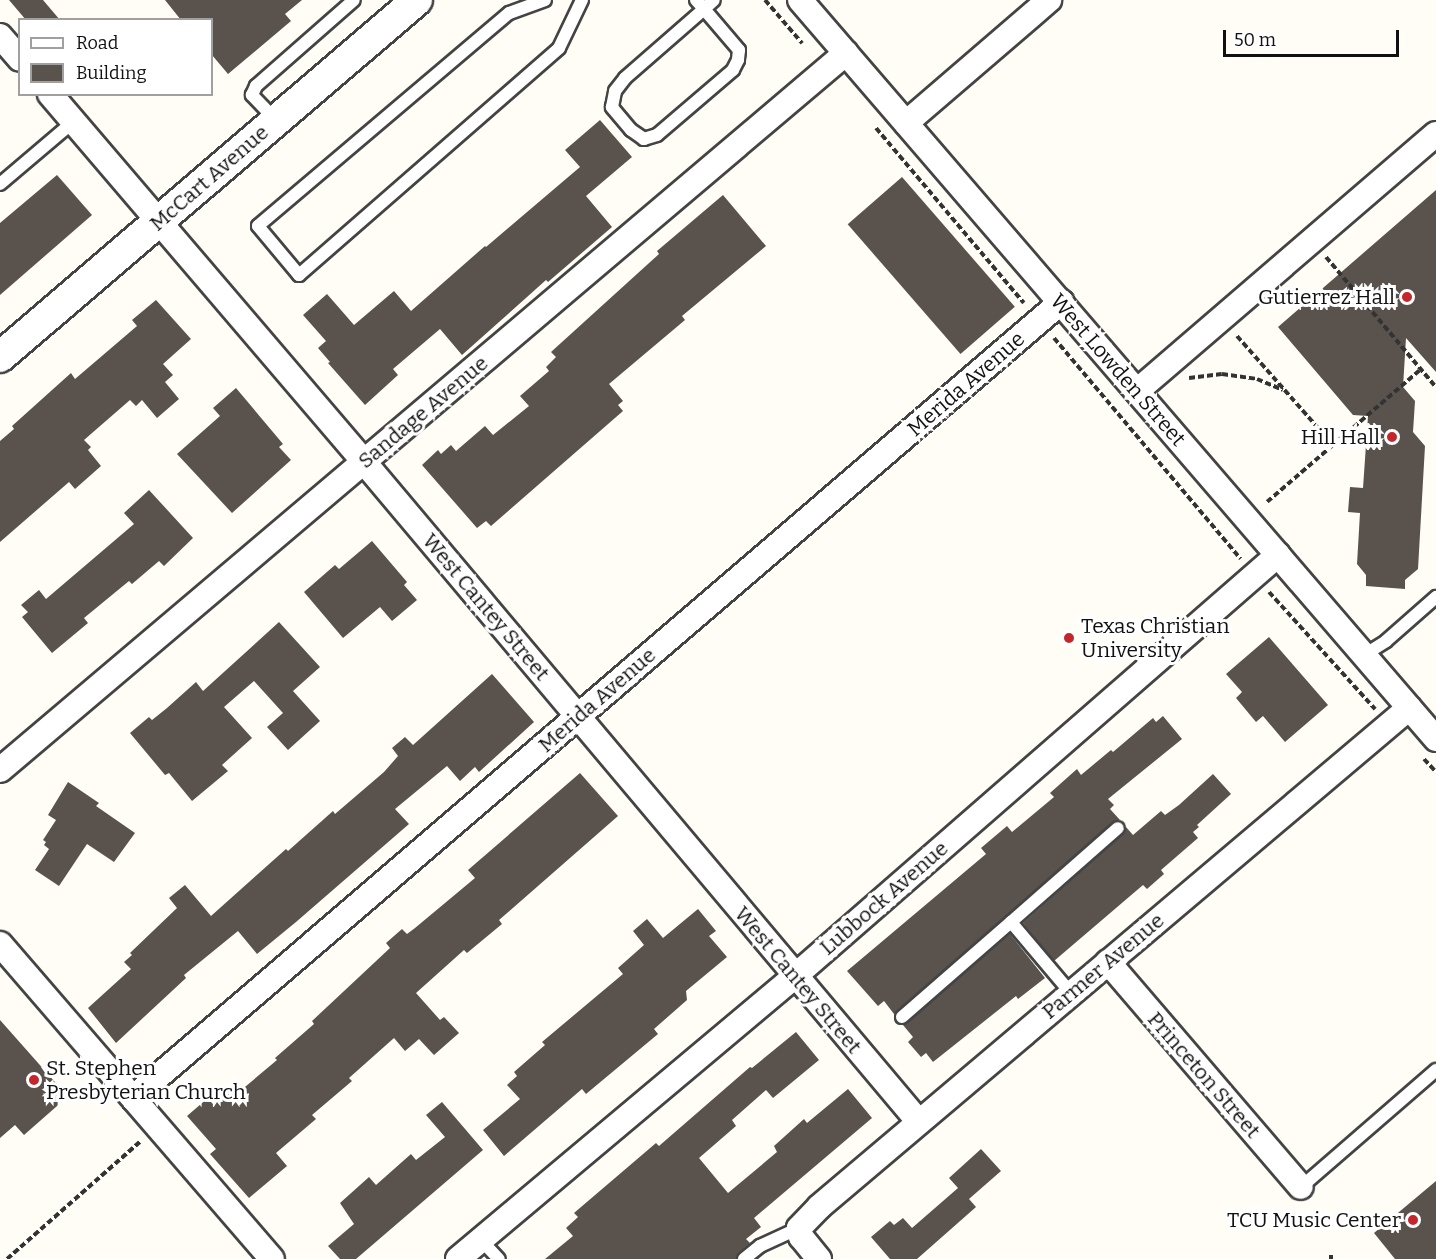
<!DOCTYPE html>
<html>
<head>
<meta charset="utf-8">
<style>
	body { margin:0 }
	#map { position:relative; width:1436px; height:1259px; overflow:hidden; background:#fffdf5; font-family:Bitter,serif }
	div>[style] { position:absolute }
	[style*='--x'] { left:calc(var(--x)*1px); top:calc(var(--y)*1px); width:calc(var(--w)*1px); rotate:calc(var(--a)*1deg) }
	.building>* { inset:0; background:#5a524d; transform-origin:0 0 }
	.path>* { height:4px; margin-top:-2px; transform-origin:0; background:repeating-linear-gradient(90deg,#333 0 6px,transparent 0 9px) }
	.roads { filter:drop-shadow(2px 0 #444) drop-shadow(-2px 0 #444) drop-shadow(0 2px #444) drop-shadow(0 -2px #444) }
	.service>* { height:12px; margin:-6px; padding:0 6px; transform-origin:6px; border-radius:6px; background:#fff }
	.minor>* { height:24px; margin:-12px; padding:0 12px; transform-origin:12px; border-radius:12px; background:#fff }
	.tertiary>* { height:30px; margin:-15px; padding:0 15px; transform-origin:15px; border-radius:15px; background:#fff }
	.dots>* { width:16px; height:16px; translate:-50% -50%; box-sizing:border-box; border:3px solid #fff; border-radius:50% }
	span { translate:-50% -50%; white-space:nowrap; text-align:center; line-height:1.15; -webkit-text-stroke:6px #fff; paint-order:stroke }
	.street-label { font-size:21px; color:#111 }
	.poi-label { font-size:21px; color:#111 }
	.right { translate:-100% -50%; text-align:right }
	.left { translate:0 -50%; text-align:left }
	.legend { position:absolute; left:18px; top:18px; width:195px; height:78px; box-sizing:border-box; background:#fff; border:2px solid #a0a0a0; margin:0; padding:8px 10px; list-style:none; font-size:18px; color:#111 }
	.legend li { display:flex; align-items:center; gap:12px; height:30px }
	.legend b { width:30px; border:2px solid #a0a0a0 }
	.scale { position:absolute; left:1223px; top:30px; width:176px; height:27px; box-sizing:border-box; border:3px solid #111; border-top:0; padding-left:8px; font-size:18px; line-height:21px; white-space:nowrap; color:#111; -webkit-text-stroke:4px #fff; paint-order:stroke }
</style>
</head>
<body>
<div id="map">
	<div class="building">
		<i style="clip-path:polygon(9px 0,43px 0,60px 20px,26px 20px)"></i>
		<i style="clip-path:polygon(165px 0,302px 0,285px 14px,291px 21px,228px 74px,212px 55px,212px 20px,181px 20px)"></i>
		<i style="clip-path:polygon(600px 120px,632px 157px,586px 196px,612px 227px,548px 282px,546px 280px,462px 355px,440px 329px,393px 369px,398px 375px,365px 405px,328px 363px,330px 362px,318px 348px,326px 341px,303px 315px,327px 294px,354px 325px,394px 291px,411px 311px,485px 246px,486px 247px,580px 167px,565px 150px)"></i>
		<i style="clip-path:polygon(57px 175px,92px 215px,0 295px,0 223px)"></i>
		<i style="left:902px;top:177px;width:172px;height:72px;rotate:49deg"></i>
		<i style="clip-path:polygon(1436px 190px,1436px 372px,1406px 338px,1403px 387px,1415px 401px,1413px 432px,1425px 446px,1418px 569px,1405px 580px,1405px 589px,1366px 586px,1366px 575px,1357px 564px,1360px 513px,1348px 512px,1350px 487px,1363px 488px,1368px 416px,1353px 415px,1278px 327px)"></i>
		<i style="clip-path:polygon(723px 195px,766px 246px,682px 316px,685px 320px,609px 384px,623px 401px,618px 405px,623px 411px,491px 526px,486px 521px,477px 528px,422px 465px,438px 450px,441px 454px,451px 445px,456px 451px,485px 426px,493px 435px,529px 406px,520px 396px,549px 371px,546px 367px,556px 357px,551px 352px,659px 254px,657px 251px)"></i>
		<i style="clip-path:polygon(156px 300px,191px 339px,163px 364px,173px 375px,165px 382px,179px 399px,157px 418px,142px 400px,136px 406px,130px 400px,84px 440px,91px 447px,88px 450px,101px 466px,75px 489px,69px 482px,0 542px,0 441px,14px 429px,12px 426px,71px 373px,75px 379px,137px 326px,132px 320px)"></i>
		<i style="clip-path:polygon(236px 388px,283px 444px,279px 447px,291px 460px,232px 513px,177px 454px,220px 416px,213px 408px)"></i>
		<i style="clip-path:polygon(149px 490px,193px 538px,164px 566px,159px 561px,132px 584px,129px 581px,84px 618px,88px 623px,52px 653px,22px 617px,28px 612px,21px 605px,39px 590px,46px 599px,134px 524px,124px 513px)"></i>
		<i style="clip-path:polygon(372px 541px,407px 582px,404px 585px,417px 600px,392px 621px,380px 607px,343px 638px,304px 592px,335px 565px,339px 569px)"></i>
		<i style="clip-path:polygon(279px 622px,320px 667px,293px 691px,320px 721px,288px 750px,267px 727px,283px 713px,254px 681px,224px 707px,252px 738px,222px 765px,228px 771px,192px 801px,169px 773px,165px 775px,130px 733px,149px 717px,152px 720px,167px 708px,196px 682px,203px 691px)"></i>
		<i style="clip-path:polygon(1269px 637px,1328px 705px,1285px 742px,1263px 716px,1256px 722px,1236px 698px,1242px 692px,1226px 674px)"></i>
		<i style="clip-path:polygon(492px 674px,534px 722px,479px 772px,475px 767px,460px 781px,447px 766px,395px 809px,409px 824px,296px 922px,257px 954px,238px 931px,184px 975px,186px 978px,116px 1043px,88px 1008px,131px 969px,124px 962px,132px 955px,130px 953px,177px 908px,169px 898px,185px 885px,211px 916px,286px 849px,288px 851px,333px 811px,335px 814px,384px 772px,398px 756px,392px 748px,405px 737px,413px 745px)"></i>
		<i style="clip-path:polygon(1163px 716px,1182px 739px,1108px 799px,1114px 805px,1110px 809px,1120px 820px,1113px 822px,894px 1014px,884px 1001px,878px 1006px,847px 971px,986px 854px,981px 848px,1007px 826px,1012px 832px,1054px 797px,1050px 793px,1077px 769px,1081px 775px,1111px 750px,1113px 752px,1153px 718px,1156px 722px)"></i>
		<i style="clip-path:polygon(580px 773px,618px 816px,499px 920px,502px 924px,467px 953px,464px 950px,416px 993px,440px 1020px,444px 1017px,459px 1033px,434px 1055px,419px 1039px,405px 1051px,394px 1038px,349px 1078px,352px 1081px,312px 1115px,316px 1119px,276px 1153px,287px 1166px,249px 1198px,210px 1154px,216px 1149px,187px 1116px,223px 1085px,233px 1097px,277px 1060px,275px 1058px,314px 1024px,312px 1021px,390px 948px,386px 943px,402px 929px,407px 934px,415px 928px,475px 878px,468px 870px)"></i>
		<i style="clip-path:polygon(1213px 774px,1231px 794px,1197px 825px,1199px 827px,1193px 832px,1198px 838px,1161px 870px,1164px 874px,1147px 889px,1143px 885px,1054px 961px,1023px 923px,1123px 834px,1126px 827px,1133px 835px,1161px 811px,1165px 815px,1179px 805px)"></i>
		<i style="clip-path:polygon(68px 782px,99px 803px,96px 806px,135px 833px,114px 862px,87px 844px,59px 886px,35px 870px,49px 849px,44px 845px,46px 842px,43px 840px,56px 820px,48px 815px)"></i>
		<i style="clip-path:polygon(698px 909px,716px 931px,709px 936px,727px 957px,686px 991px,687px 1000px,654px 1029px,658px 1034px,586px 1094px,582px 1089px,504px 1156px,483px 1130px,520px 1099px,507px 1085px,517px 1076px,514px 1072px,545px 1045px,542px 1042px,623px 974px,618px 968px,644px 945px,633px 931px,647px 919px,663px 938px)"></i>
		<i style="clip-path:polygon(1010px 934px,1045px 978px,1018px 999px,1016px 996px,933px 1062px,926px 1053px,921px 1057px,908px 1042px,913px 1037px,903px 1025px)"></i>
		<i style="clip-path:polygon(0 1020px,62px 1090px,59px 1092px,65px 1099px,24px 1135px,15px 1125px,0 1138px)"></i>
		<i style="clip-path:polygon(796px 1032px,819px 1060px,773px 1098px,766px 1090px,732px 1120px,736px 1126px,699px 1158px,728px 1193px,777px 1152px,774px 1146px,804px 1119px,807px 1123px,848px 1089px,872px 1118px,754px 1218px,761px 1227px,746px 1239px,750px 1243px,738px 1253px,736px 1259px,545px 1259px,573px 1236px,566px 1228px,578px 1217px,574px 1213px,656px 1143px,659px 1146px,750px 1067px,752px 1068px)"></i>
		<i style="clip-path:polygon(442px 1102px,483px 1150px,356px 1259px,340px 1259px,328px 1246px,354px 1224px,340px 1203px,369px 1177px,376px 1185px,411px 1154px,416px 1160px,445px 1137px,426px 1115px)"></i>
		<i style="clip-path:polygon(981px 1149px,1001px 1171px,969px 1199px,976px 1207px,917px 1259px,890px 1259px,871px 1237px,890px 1221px,894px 1225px,903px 1218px,912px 1228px,958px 1188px,949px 1178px)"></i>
		<i style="clip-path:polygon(1436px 1181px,1436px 1259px,1395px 1259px,1374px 1233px)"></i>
	</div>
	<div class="path">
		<i style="--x:765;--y:0;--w:57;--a:49.3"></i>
		<i style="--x:876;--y:128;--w:229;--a:49.8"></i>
		<i style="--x:1326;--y:257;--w:170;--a:49.8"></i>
		<i style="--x:1237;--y:336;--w:145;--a:48.6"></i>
		<i style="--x:1333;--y:445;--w:87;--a:139.2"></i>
		<i style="--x:1054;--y:338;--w:289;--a:49.8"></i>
		<i style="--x:1189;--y:378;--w:33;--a:-7"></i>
		<i style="--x:1222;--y:374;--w:35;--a:8"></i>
		<i style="--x:1257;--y:379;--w:28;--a:23"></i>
		<i style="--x:1333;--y:445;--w:116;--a:-40.8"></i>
		<i style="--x:1269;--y:592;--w:158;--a:47.8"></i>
		<i style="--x:1424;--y:759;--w:18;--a:47"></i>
		<i style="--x:7;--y:1259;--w:179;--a:-41.4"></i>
		<i style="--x:1331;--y:1259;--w:4;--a:-90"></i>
	</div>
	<div class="roads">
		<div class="service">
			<i style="--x:545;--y:0;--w:38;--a:160"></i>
			<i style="--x:509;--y:13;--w:329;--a:139.7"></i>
			<i style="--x:258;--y:226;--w:64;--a:50.1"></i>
			<i style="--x:299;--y:275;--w:345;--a:-41.1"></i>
			<i style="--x:559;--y:48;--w:53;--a:-64.4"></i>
			<i style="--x:696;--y:0;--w:12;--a:48"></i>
			<i style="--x:704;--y:9;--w:54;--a:49.5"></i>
			<i style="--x:739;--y:50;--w:10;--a:96"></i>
			<i style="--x:738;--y:60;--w:11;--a:117"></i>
			<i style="--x:733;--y:70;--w:100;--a:139.5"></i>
			<i style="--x:657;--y:135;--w:14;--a:163"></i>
			<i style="--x:644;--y:139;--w:16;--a:-145"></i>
			<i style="--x:631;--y:130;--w:30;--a:-130"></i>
			<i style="--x:612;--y:107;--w:16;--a:-79"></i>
			<i style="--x:615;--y:91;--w:16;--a:-52"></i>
			<i style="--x:625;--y:78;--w:105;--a:-41.1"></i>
			<i style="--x:704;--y:9;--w:13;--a:-42"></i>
			<i style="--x:276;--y:120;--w:35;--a:-134"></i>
			<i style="--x:252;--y:95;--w:10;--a:-66"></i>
			<i style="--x:256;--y:86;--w:130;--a:-41.3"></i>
			<i style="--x:0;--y:184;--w:96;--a:-40.3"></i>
			<i style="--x:1364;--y:655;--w:26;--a:-32"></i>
			<i style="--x:1386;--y:641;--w:67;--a:-41.3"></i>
			<i style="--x:1011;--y:922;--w:142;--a:-41.3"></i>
			<i style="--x:902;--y:1017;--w:145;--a:-41.1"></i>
			<i style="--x:1011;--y:922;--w:93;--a:49.8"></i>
			<i style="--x:1301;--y:1187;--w:179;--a:-40.9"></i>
			<i style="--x:481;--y:1240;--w:26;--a:47"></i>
			<i style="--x:744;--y:1259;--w:21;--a:-39"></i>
			<i style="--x:760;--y:1246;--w:43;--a:-24.8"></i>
		</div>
		<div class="minor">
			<i style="--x:800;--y:0;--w:975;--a:49.28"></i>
			<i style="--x:0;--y:36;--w:30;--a:49"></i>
			<i style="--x:50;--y:94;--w:484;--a:49.5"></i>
			<i style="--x:364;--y:462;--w:862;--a:49.94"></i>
			<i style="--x:906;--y:123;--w:189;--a:-40.7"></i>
			<i style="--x:1137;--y:391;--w:394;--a:-40.7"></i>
			<i style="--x:0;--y:770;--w:1109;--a:-40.28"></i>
			<i style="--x:0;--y:944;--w:416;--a:49.2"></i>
			<i style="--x:1108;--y:962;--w:296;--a:49.4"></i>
			<i style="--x:133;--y:1098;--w:1223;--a:-40.62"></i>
			<i style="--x:458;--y:1259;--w:440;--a:-40"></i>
			<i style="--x:795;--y:976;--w:641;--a:-41.08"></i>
			<i style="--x:819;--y:1259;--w:28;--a:-129"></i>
			<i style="--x:801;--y:1237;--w:9;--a:-103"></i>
			<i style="--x:799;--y:1228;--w:29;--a:-46"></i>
			<i style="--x:819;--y:1207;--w:773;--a:-40.22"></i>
		</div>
		<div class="tertiary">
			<i style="--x:0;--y:357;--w:549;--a:-40.57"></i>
		</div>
	</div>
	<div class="dots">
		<i style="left:1407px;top:297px;background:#c4262e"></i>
		<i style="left:1392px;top:437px;background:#c4262e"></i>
		<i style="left:1069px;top:638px;background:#c4262e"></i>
		<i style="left:34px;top:1080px;background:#c4262e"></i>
		<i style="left:1413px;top:1220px;background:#c4262e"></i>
	</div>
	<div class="street-label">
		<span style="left:209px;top:178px;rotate:-41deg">McCart Avenue</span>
		<span style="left:1118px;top:370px;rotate:49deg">West Lowden Street</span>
		<span style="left:966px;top:384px;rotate:-41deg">Merida Avenue</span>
		<span style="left:423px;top:412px;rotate:-40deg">Sandage Avenue</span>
		<span style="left:486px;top:607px;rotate:50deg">West Cantey Street</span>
		<span style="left:597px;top:700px;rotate:-41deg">Merida Avenue</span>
		<span style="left:884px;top:898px;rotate:-41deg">Lubbock Avenue</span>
		<span style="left:1103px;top:966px;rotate:-40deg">Parmer Avenue</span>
		<span style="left:798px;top:980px;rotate:50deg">West Cantey Street</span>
		<span style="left:1204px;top:1075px;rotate:49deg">Princeton Street</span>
	</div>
	<div class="poi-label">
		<span class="right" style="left:1395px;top:297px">Gutierrez Hall</span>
		<span class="right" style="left:1380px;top:437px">Hill Hall</span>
		<span class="left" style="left:1081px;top:638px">Texas Christian<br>University</span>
		<span class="left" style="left:46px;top:1080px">St. Stephen<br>Presbyterian Church</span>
		<span class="right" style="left:1401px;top:1220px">TCU Music Center</span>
	</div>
	<ul class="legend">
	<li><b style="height:8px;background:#fff"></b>Road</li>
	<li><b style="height:16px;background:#5a524d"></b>Building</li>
	</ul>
	<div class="scale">50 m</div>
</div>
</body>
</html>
